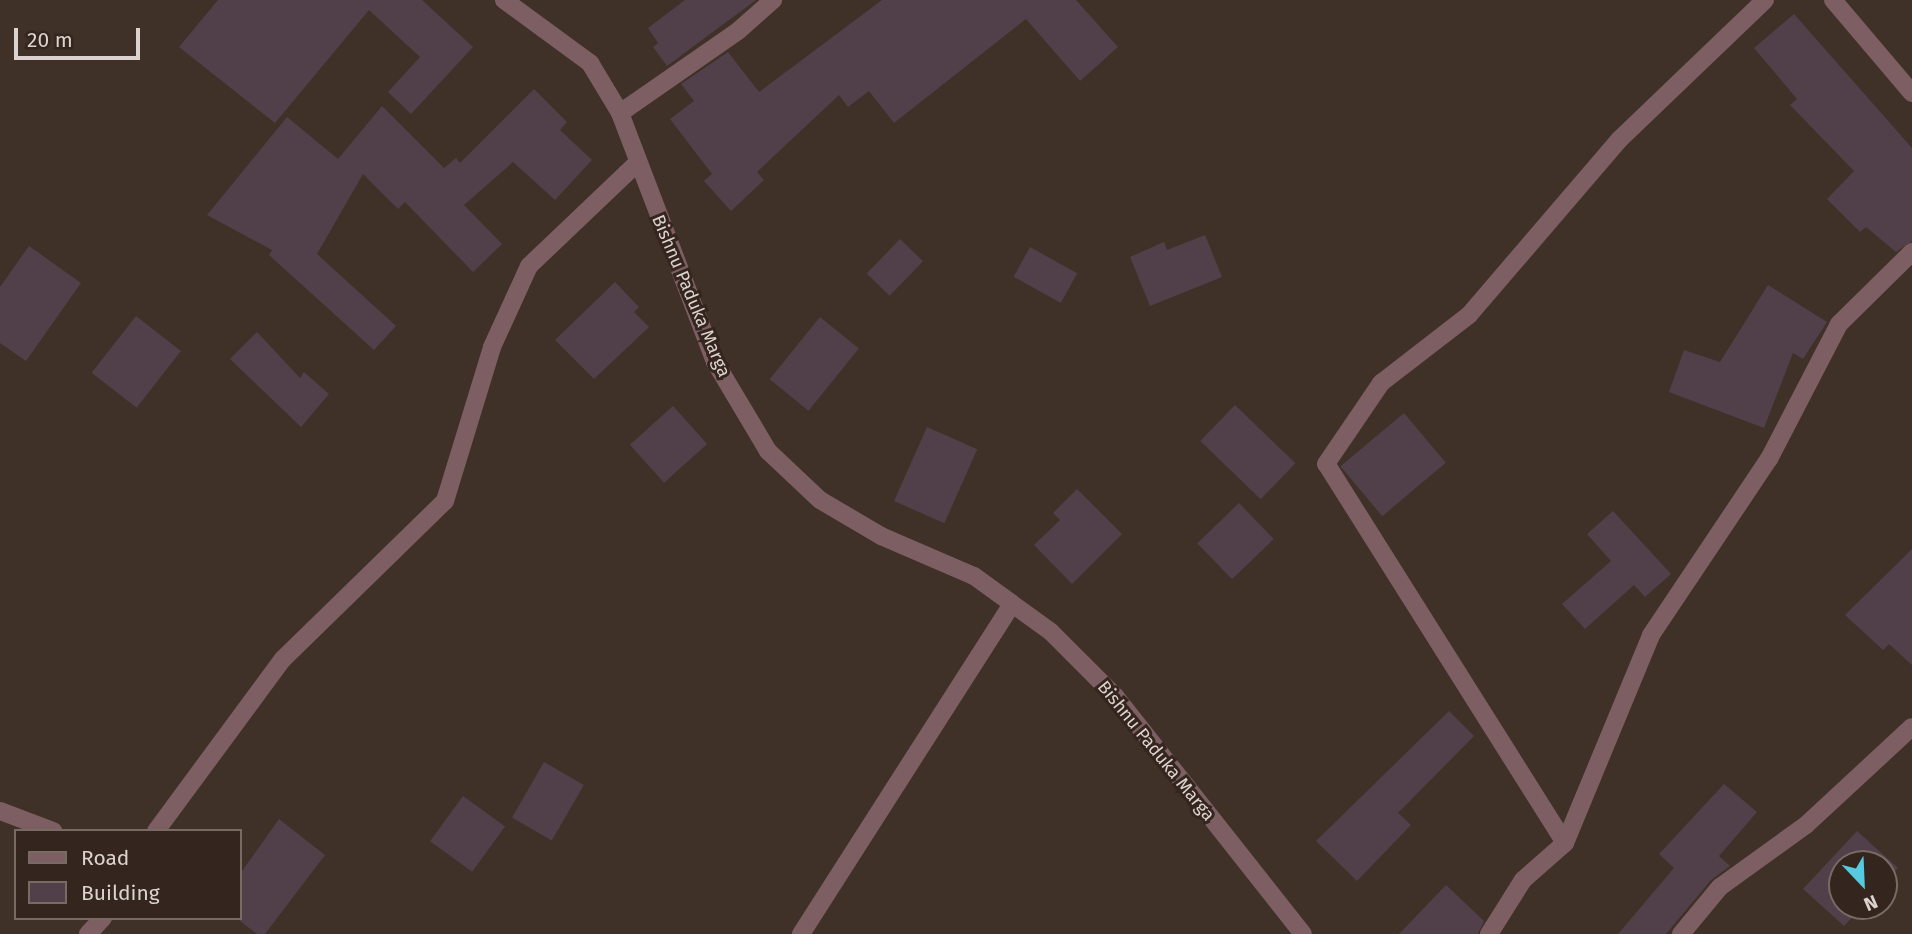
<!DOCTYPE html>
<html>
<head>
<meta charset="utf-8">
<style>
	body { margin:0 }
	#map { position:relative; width:1912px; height:934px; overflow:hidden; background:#3f3028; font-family:"Fira Sans",sans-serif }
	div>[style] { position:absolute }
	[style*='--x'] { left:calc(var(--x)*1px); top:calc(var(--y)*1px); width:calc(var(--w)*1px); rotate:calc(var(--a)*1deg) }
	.building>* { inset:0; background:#514049; transform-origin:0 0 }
	.minor>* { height:18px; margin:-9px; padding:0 9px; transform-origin:9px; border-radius:9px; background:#7d5f63 }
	span { translate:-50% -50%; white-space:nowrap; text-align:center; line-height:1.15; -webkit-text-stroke:6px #34261e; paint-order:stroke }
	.street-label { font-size:18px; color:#ddd3ce }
	.legend { position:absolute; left:14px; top:829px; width:228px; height:91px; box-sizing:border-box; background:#34261e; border:2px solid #786b64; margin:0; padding:9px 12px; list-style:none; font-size:21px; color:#ddd3ce }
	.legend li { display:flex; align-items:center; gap:14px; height:35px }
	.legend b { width:35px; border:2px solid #786b64 }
	.north { position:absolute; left:1828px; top:850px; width:70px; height:70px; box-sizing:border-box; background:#34261e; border:2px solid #786b64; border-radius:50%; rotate:157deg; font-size:19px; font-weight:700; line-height:28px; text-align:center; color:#ddd3ce }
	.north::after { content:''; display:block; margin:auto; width:24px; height:32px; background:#55cae0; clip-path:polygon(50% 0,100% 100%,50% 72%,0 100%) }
	.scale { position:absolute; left:14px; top:28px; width:126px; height:32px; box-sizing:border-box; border:4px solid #ddd3ce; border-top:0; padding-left:9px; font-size:21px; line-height:24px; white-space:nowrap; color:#ddd3ce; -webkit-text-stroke:5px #34261e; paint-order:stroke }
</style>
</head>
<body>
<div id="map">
	<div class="building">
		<i style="clip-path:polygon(218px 0,422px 0,473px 47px,411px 114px,388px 92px,420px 57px,369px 10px,275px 123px,179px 47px)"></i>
		<i style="clip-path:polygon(685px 0,756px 0,667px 66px,653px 47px,658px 43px,648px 28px)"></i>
		<i style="clip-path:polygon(882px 0,1076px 0,1118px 47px,1080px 81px,1026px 19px,894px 123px,869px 91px,848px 107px,839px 95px,757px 172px,764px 180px,731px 211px,704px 181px,712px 174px,670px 119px,694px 101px,681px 84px,728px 52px,759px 92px)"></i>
		<i style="clip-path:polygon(1794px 14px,1912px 148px,1912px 241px,1896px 252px,1866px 227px,1860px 232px,1827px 199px,1854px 171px,1790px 105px,1797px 99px,1754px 48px)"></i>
		<i style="clip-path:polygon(534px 89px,567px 122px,560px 130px,592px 160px,555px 200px,513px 162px,464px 205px,502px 244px,473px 272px,405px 202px,398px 209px,363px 174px,317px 254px,396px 326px,374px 350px,269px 255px,272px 250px,207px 215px,287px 117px,338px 159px,382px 106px,444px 168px,456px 158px,460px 163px)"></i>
		<i style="clip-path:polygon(1205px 235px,1222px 277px,1150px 306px,1130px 257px,1164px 242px,1167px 250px)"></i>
		<i style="left:900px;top:239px;width:32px;height:48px;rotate:44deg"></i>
		<i style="clip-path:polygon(29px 246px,81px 283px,26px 361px,0 343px,0 287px)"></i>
		<i style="left:1030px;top:247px;width:54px;height:34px;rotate:29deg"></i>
		<i style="clip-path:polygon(615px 282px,639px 307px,634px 312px,649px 327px,594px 379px,555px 340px)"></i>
		<i style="clip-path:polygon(1768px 285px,1827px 322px,1803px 359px,1793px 353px,1764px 428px,1669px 392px,1684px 350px,1720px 362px)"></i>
		<i style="left:136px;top:316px;width:57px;height:72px;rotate:38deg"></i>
		<i style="left:820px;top:317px;width:50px;height:80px;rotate:39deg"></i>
		<i style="clip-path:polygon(257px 332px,300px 378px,304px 372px,329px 394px,301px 427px,230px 359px)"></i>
		<i style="left:1235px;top:405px;width:84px;height:50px;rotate:44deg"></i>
		<i style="left:673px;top:406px;width:51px;height:58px;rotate:48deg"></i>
		<i style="left:1404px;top:413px;width:65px;height:83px;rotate:50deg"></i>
		<i style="left:927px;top:427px;width:55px;height:81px;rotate:24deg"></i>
		<i style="clip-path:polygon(1077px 489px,1122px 534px,1072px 584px,1034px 545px,1060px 520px,1053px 513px)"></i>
		<i style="left:1239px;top:503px;width:50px;height:58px;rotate:46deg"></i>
		<i style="clip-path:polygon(1613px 511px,1671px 574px,1645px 597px,1634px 585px,1585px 629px,1562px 604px,1611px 561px,1587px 534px)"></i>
		<i style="clip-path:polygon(1912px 549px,1912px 665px,1889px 644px,1883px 650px,1845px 615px)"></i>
		<i style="clip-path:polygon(1449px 711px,1474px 736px,1398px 813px,1411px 825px,1357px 881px,1316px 841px)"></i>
		<i style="left:544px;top:762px;width:46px;height:64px;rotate:30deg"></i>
		<i style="clip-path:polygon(1724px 784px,1757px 812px,1719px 856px,1730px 866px,1711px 880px,1666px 934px,1618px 934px,1674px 868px,1659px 854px)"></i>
		<i style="left:463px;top:796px;width:52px;height:56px;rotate:36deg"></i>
		<i style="clip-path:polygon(279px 819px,325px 855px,265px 934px,257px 934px,240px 921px,240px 874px)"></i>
		<i style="clip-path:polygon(1857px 831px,1898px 868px,1884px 883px,1884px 864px,1842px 864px,1842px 906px,1863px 906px,1844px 926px,1803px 889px)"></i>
		<i style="clip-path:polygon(1446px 885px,1484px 921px,1478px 934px,1399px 934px)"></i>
	</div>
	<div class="minor">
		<i style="--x:504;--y:0;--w:107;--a:36.2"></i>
		<i style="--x:590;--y:63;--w:58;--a:59"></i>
		<i style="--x:620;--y:113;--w:267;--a:69.1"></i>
		<i style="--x:715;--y:362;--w:104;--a:59.2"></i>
		<i style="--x:768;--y:451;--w:71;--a:43.3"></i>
		<i style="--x:820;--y:500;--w:71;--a:30.5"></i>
		<i style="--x:881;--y:536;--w:101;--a:23.3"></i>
		<i style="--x:974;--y:576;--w:95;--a:36"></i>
		<i style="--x:1051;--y:632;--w:91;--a:45"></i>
		<i style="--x:1115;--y:696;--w:303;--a:51.7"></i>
		<i style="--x:1833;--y:0;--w:122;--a:49.7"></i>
		<i style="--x:620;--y:113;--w:144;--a:-34.8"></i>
		<i style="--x:738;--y:31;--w:47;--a:-41.5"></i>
		<i style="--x:0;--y:811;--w:57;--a:20.7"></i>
		<i style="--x:156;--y:831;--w:214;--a:-53.6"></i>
		<i style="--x:283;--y:659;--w:226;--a:-44.3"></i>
		<i style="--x:445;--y:501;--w:161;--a:-73"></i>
		<i style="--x:492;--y:347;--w:89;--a:-65.4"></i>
		<i style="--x:529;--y:266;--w:149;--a:-43.6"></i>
		<i style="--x:1565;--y:843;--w:448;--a:-122.2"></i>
		<i style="--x:1326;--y:464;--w:98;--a:-55.8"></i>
		<i style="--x:1381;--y:383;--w:111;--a:-37.7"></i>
		<i style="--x:1469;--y:315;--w:232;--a:-49.4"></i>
		<i style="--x:1620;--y:139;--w:201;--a:-43.8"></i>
		<i style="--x:88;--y:934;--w:22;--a:-47"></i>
		<i style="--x:801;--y:934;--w:392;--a:-57.4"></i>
		<i style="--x:1489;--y:934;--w:64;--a:-57.8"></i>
		<i style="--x:1523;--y:880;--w:56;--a:-41.4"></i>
		<i style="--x:1565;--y:843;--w:225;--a:-67.5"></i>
		<i style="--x:1651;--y:635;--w:212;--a:-56.2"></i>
		<i style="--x:1769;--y:459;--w:152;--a:-62.6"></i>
		<i style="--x:1839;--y:324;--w:103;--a:-44.6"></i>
		<i style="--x:1681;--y:934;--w:61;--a:-50.3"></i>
		<i style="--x:1720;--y:887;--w:106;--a:-35.8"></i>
		<i style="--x:1806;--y:825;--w:144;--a:-42.8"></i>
	</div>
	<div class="street-label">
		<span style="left:691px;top:296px;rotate:67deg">Bishnu Paduka Marga</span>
		<span style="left:1156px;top:751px;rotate:51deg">Bishnu Paduka Marga</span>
	</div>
	<ul class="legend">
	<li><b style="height:9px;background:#7d5f63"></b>Road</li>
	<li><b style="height:19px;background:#514049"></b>Building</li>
	</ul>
	<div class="north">N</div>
	<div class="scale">20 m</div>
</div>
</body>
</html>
